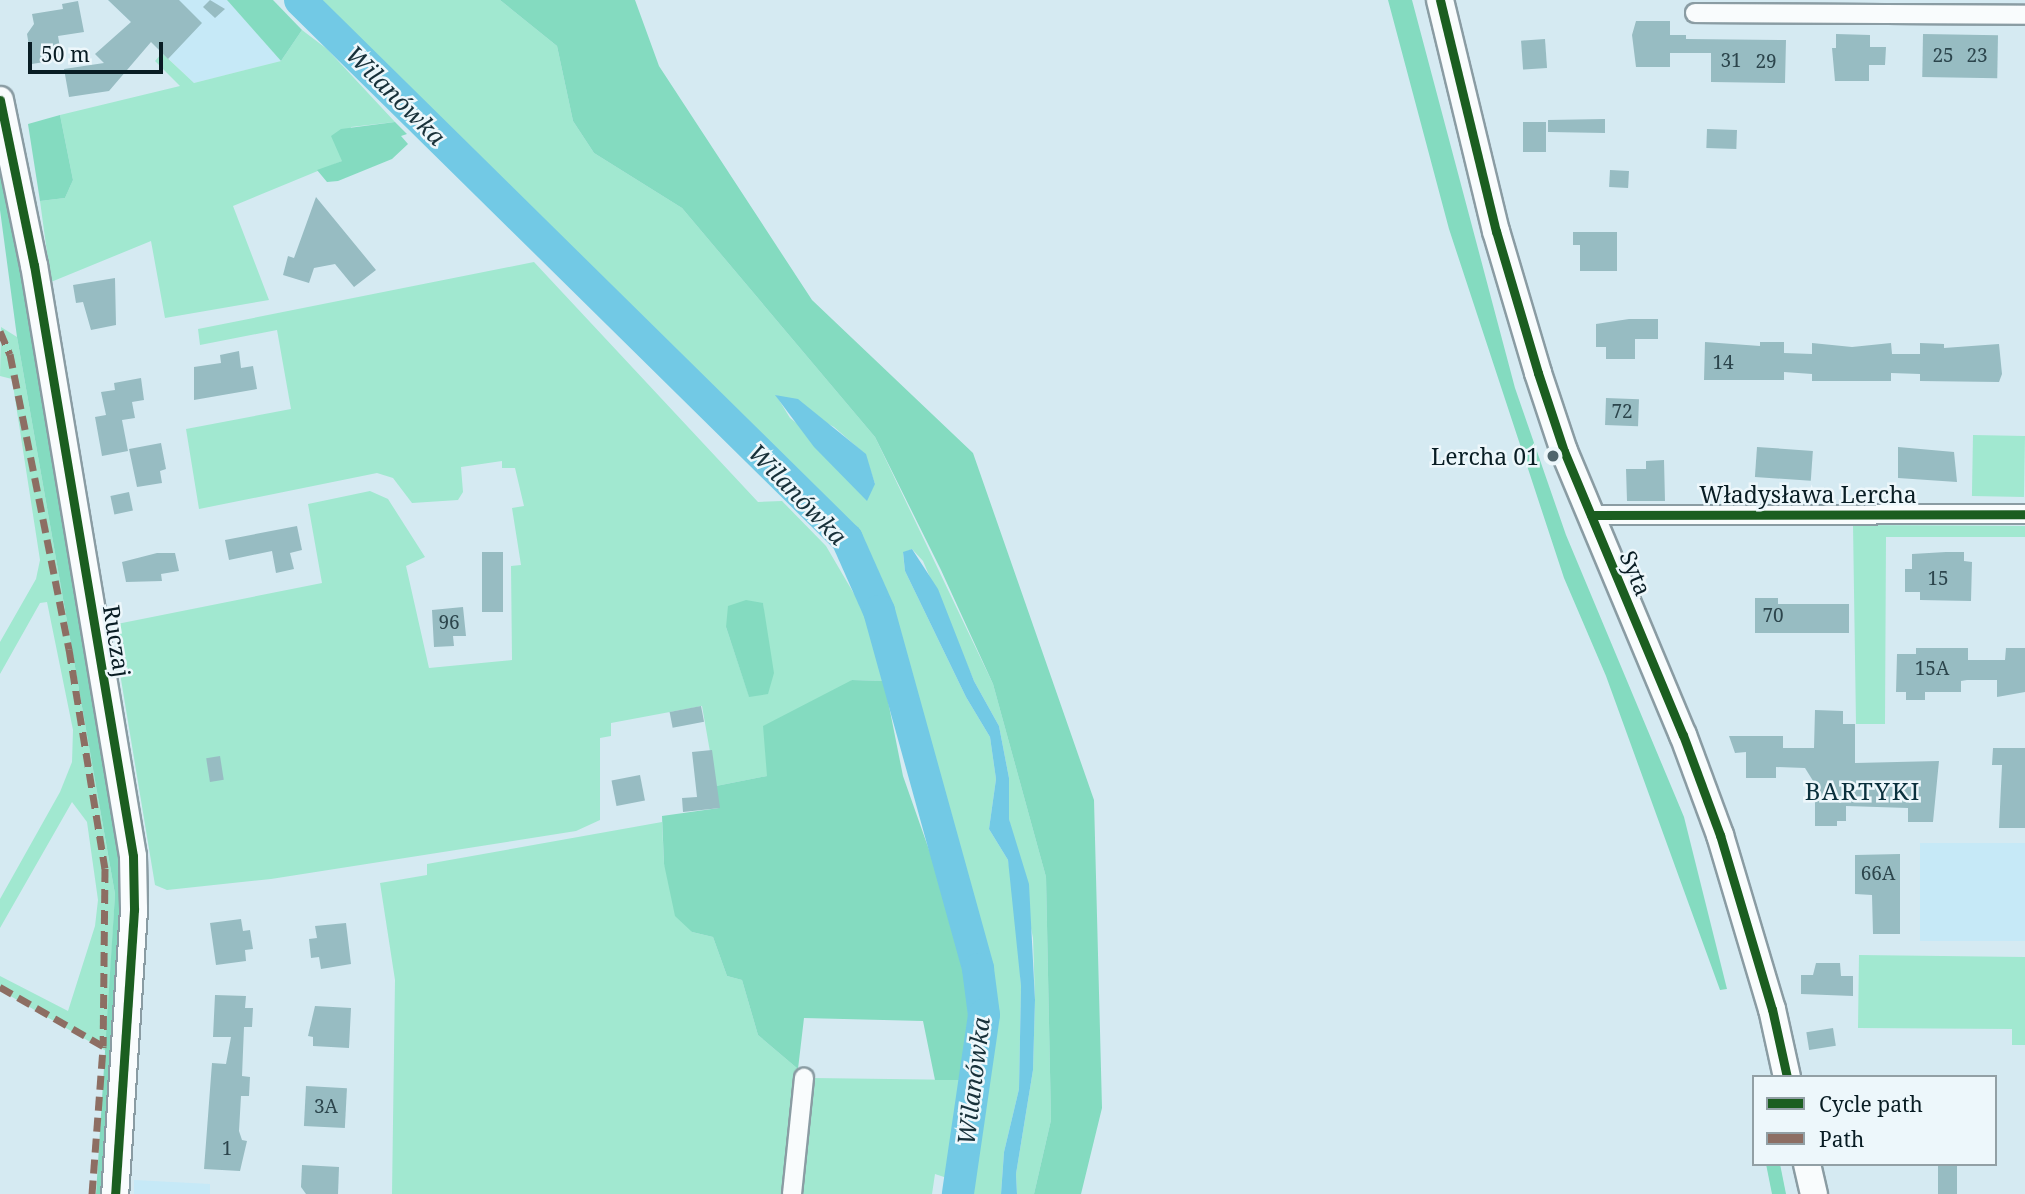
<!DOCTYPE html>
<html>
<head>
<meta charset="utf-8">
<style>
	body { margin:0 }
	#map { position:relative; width:2025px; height:1194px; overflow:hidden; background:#d5eaf2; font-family:"Noto Serif",serif }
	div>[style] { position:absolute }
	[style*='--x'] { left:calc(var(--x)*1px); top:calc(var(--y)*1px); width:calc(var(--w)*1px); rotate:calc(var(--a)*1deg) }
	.built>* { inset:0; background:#c6e9f7; transform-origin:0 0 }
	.green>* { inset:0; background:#a1e8d0; transform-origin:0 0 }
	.forest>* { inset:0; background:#84dbc0 }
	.water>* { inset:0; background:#72c9e5 }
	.river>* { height:32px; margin:-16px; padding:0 16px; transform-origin:16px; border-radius:16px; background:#72c9e5 }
	.building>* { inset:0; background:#97bcc2; transform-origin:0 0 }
	.roads { filter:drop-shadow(2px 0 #8a9ca3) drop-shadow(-2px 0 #8a9ca3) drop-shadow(0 2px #8a9ca3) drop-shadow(0 -2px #8a9ca3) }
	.street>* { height:18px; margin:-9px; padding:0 9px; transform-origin:9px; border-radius:9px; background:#f9fcfd }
	.secondary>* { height:26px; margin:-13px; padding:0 13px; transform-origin:13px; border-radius:13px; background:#f9fcfd }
	.quiet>* { height:7px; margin-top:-3.5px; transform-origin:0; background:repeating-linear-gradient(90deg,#8d6e63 0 14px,transparent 0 21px) }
	.cycleway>* { height:9px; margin:-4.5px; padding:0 4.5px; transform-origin:4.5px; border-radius:4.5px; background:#1b5e20 }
	.dots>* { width:19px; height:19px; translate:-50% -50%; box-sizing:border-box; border:4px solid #edf7fb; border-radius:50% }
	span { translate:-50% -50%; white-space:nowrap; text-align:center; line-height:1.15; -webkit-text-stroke:5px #edf7fb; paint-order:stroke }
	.number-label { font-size:19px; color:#2c454c }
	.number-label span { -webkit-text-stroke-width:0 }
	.poi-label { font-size:23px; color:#091d24 }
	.right { translate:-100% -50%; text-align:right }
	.street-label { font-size:23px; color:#091d24 }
	.water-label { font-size:24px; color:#18313a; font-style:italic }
	.neighbourhood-label { font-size:24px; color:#0a303c; letter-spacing:2px }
	.legend { position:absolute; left:1752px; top:1075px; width:245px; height:91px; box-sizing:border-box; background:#edf7fb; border:2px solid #92a0a5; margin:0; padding:9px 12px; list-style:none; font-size:21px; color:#091d24 }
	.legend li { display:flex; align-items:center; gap:14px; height:35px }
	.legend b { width:35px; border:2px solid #92a0a5 }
	.scale { position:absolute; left:28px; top:42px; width:135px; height:32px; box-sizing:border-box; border:4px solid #091d24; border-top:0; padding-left:9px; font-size:21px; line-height:24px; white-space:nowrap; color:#091d24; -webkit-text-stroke:5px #edf7fb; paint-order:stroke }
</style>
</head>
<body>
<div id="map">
	<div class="built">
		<i style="clip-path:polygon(108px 0,227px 0,281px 61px,194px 83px)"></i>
		<i style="left:1920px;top:843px;width:105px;height:98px"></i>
		<i style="clip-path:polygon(134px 1180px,210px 1184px,210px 1194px,134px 1194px)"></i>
	</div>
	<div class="green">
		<i style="clip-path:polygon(evenodd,320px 0,500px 0,557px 46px,573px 121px,594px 153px,682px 208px,875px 437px,993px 684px,1046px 877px,1051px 1120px,1034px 1194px,1017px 1194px,1016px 1174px,1033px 1070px,1035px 1000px,1033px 938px,1009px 819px,1009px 778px,999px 726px,974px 681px,923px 561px,912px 549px,903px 553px,905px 571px,966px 697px,990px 737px,996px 779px,989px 829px,1008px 860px,1016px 903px,1021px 986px,1019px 1089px,1004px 1152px,1001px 1194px,969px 1194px,997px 1013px,889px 611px,863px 557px,843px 526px,320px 0,776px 395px,834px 427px,865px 454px,875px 484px,790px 418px,776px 395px)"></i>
		<i style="clip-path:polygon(302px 30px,327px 49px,395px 122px,351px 127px,342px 161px,233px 206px,269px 300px,165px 318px,151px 241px,51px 282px,40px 201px,65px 198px,73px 180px,60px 115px,180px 86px,155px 61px,162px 53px,194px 83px,281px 61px)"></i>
		<i style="clip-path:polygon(evenodd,534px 262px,758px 502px,782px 501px,826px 546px,867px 616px,884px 681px,852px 680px,767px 776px,716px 786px,702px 706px,611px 723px,611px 736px,600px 738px,600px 820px,576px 831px,271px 879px,167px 890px,155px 885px,112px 625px,322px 583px,308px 504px,370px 491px,388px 499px,425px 557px,406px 566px,429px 668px,512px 660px,511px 566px,521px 565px,512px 508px,524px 506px,515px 468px,502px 468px,502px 461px,461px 467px,463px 492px,458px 500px,412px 503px,393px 478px,377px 473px,199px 509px,186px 429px,291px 409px,277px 330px,200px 345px,198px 329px,534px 262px,763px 603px,766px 637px,749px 696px,726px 627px,763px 603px)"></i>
		<i style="clip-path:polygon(1px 327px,17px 337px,115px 894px,106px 1051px,0 990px,0 976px,68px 1011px,95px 926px,98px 900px,87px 822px,72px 802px,0 928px,0 899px,60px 792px,72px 762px,73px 730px,47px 602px,40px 603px,0 674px,0 642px,36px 579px,40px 560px,12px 379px,0 376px)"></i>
		<i style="left:1973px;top:435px;width:52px;height:61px;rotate:1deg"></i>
		<i style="clip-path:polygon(1853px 525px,2025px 526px,2025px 537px,1886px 537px,1885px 724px,1856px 724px)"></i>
		<i style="clip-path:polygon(662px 822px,664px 864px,692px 932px,713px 937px,727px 976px,742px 980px,758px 1035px,798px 1069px,786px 1194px,392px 1194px,395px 980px,380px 883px,427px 875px,427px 864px)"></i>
		<i style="clip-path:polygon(1859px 955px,2025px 957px,2025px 1045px,2012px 1045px,2012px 1029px,1858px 1028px)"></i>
		<i style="clip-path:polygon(813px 1078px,966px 1080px,947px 1178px,935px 1174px,932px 1194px,799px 1194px)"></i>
	</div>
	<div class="forest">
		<i style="clip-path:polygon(227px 0,273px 0,302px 30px,281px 61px)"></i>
		<i style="clip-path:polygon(500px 0,635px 0,659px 66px,812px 300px,973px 453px,1094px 800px,1102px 1108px,1081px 1194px,1034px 1194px,1051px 1120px,1046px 877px,993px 684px,941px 570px,875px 437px,682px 208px,594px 153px,573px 121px,557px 46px)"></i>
		<i style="clip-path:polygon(1388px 0,1412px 0,1515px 388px,1566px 535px,1684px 817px,1727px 989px,1720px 990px,1606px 676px,1564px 578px,1449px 229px)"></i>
		<i style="clip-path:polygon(60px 115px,73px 180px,65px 198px,40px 201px,28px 124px)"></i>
		<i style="clip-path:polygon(395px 122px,407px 134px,401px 136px,408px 144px,392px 159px,338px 181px,327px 182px,317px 170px,342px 161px,331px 136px,341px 129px)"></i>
		<i style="clip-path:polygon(0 148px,127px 855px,108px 1194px,96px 1194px,115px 894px,17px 337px,0 210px)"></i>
		<i style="clip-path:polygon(746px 600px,763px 603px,774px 673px,768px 694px,749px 697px,726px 627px,728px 606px)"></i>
		<i style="clip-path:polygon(852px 680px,884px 681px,903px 776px,940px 881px,974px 1011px,966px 1080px,935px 1080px,923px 1021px,804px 1018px,798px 1069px,758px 1035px,742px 980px,727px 976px,713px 937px,692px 932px,675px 916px,664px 864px,662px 816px,719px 808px,716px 786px,767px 776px,763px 726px)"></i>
		<i style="clip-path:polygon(1766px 1164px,1780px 1164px,1786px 1194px,1772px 1194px)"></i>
	</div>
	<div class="water">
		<i style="clip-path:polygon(775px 395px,798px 399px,866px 454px,875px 484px,867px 501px,814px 447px)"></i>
		<i style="clip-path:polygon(912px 549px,938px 589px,974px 681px,999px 726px,1009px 778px,1009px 819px,1029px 884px,1035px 1000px,1033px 1070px,1016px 1174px,1017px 1194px,1001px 1194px,1004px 1152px,1019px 1089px,1021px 986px,1008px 860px,989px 829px,996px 779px,990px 737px,966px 697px,905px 571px,903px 552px)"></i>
	</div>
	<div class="river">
		<i style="--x:300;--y:0;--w:768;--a:44.58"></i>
		<i style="--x:847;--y:539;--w:79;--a:66"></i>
		<i style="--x:879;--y:611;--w:371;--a:74.5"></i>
		<i style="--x:978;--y:969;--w:46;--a:82.6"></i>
		<i style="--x:984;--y:1015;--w:181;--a:98.3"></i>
	</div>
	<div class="building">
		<i style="clip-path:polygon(108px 0,179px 0,202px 23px,168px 59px,151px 42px,109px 91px,69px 97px,64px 69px,104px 63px,95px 54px,131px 22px)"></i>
		<i style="clip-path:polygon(210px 0,225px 9px,215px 18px,203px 7px)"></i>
		<i style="clip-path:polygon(78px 1px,84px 32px,58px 36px,62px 59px,32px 64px,27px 34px,34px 24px,32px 14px,63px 9px,62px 4px)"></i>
		<i style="clip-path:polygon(1636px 21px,1670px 21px,1670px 35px,1686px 35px,1686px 39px,1786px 40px,1785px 83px,1711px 82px,1711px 53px,1670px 53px,1670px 67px,1636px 67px,1632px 35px)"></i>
		<i style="clip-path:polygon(1836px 34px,1870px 35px,1870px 47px,1886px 47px,1885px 65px,1869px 65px,1869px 81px,1835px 81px,1832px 48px,1836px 48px)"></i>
		<i style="left:1923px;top:34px;width:75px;height:43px;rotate:1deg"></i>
		<i style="left:1545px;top:39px;width:29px;height:24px;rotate:86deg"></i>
		<i style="clip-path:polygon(1605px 119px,1605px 133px,1548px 132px,1548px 120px)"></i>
		<i style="left:1523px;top:122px;width:23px;height:30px"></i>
		<i style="left:1707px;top:129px;width:30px;height:19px;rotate:2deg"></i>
		<i style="left:1610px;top:170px;width:19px;height:17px;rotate:3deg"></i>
		<i style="clip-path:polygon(316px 197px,376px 270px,354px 287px,335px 264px,314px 268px,309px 283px,283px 275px,288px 256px,294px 258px)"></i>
		<i style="clip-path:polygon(1573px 232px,1617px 232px,1617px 271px,1580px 271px,1580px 245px,1573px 245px)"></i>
		<i style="clip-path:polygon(115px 278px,116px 325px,91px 330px,83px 302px,76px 303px,73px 285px)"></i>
		<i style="clip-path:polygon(1629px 319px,1658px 319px,1658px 339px,1635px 339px,1635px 359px,1606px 359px,1606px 347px,1596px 347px,1596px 324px)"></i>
		<i style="clip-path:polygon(1705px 342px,1760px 346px,1760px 342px,1784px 342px,1784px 353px,1812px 354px,1812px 343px,1852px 347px,1891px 343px,1892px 354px,1920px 354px,1920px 343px,1944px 344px,1944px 348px,1999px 344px,2002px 374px,1999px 382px,1920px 381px,1920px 374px,1891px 373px,1891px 381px,1812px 381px,1812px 374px,1784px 372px,1784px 380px,1704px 380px)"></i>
		<i style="clip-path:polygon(239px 351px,241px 368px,253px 366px,257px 389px,194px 400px,194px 367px,221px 363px,220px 355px)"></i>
		<i style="clip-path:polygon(141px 378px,144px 400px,132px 402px,135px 418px,122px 420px,128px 451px,102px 456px,95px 417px,106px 415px,101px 392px,115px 390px,114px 383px)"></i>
		<i style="left:1606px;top:398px;width:33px;height:27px;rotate:2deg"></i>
		<i style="clip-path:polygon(161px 443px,166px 469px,160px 471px,162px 483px,137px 487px,129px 449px)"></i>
		<i style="left:1757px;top:447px;width:56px;height:30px;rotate:4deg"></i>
		<i style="clip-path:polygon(1898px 447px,1954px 452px,1957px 482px,1898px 478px)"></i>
		<i style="clip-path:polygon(1664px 460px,1665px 501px,1627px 501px,1626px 469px,1646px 469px,1646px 461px)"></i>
		<i style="left:129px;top:492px;width:19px;height:19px;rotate:78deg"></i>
		<i style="clip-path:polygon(297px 526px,302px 550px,290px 553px,294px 569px,276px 573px,272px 551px,229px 560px,225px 540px)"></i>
		<i style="left:482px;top:552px;width:21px;height:60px"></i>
		<i style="clip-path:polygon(1946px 552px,1964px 552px,1964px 561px,1972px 562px,1971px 601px,1920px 600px,1920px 592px,1905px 592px,1905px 569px,1912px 569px,1912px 554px)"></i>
		<i style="clip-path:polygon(157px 553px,175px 553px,179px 571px,161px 574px,162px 581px,126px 582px,122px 562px)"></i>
		<i style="clip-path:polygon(1755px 598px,1778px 598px,1778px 604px,1849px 604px,1849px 633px,1755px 633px)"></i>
		<i style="clip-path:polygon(463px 607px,466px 636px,453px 636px,454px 646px,434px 647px,432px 610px)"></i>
		<i style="clip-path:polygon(1916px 648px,1968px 648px,1968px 660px,2005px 660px,2006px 648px,2025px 648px,2025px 692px,1997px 697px,1997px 680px,1967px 680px,1961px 681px,1961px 692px,1925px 692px,1925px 700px,1906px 700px,1906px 692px,1896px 692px,1897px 654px,1916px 654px)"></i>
		<i style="left:701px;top:706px;width:16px;height:32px;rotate:79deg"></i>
		<i style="clip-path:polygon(1815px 710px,1843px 711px,1843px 724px,1855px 724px,1855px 763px,1939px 761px,1933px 822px,1908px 822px,1908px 808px,1846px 806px,1846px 821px,1837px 821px,1837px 826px,1815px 826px,1815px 784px,1805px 768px,1776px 767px,1776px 778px,1746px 778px,1746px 752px,1735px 753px,1729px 736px,1783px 736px,1783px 748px,1814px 748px)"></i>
		<i style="clip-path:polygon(1993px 748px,2025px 748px,2025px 828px,1999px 828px,2002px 765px,1992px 765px)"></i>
		<i style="clip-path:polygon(712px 750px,720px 808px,683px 812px,682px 798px,697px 797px,692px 752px)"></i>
		<i style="left:220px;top:756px;width:24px;height:14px;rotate:81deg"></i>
		<i style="left:640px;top:775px;width:26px;height:29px;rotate:79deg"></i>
		<i style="clip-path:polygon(1900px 854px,1900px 934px,1873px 934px,1872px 895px,1855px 894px,1855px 855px)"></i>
		<i style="clip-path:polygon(241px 919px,243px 931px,250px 930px,253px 949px,245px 950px,246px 961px,216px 965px,210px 923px)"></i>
		<i style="clip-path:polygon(346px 923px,351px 964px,321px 969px,319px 957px,311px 958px,309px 939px,317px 938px,315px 926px)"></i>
		<i style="clip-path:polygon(1816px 963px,1840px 963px,1841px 976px,1853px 976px,1853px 996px,1801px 994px,1801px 975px,1813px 975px)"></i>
		<i style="clip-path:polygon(215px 995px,246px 996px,245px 1008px,253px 1008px,252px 1027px,244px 1027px,242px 1076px,250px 1077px,249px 1096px,241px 1096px,239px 1131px,242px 1140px,247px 1141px,240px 1171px,204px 1169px,212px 1063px,226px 1064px,231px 1037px,213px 1037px)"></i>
		<i style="clip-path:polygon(315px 1006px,351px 1008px,349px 1048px,313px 1046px,313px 1037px,308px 1036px)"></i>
		<i style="left:1833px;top:1028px;width:18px;height:27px;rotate:81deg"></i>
		<i style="left:306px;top:1086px;width:41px;height:40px;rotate:3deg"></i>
		<i style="left:1938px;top:1164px;width:19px;height:30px"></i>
		<i style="clip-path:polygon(302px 1165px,339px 1167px,338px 1194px,306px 1194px,301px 1187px)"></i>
	</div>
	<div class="roads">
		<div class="street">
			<i style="--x:1695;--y:13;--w:330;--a:0.3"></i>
			<i style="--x:1591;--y:515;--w:434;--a:-0.1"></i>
			<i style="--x:792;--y:1194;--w:117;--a:-84.1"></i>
		</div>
		<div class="secondary">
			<i style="--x:1440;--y:0;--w:238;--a:76.4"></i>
			<i style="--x:1496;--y:231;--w:148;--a:73.5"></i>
			<i style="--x:1538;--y:373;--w:82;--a:71.6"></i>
			<i style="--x:1564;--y:451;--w:308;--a:67.3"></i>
			<i style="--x:1683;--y:735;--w:107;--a:69.7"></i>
			<i style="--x:1720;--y:835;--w:182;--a:73.4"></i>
			<i style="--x:1772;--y:1009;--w:70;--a:77.6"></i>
			<i style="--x:0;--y:100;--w:168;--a:78.4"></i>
			<i style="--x:34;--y:265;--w:599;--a:80.49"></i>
			<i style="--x:133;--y:856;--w:54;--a:88.9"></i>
			<i style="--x:134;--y:910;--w:285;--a:93.8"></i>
			<i style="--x:1807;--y:1164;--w:31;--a:77"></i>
		</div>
	</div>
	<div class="quiet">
		<i style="--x:0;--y:331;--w:25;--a:67"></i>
		<i style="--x:10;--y:354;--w:301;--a:78.7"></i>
		<i style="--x:69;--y:649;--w:222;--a:80.7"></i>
		<i style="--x:105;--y:868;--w:178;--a:90.6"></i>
		<i style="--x:103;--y:1046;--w:119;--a:-150.2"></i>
		<i style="--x:92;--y:1194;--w:148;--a:-85.7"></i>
	</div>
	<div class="cycleway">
		<i style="--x:1440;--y:0;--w:238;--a:76.4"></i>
		<i style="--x:1496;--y:231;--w:148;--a:73.5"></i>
		<i style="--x:1538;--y:373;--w:82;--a:71.6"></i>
		<i style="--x:1564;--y:451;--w:308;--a:67.3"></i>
		<i style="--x:1683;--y:735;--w:107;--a:69.7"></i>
		<i style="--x:1720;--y:835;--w:182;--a:73.4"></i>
		<i style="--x:1772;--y:1009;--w:70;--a:77.6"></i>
		<i style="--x:0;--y:100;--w:168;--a:78.4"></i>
		<i style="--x:34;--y:265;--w:599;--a:80.49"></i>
		<i style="--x:133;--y:856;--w:54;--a:88.9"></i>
		<i style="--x:134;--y:910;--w:285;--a:93.8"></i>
		<i style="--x:1591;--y:515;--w:434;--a:-0.1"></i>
	</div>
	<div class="dots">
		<i style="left:1553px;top:456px;background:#50656c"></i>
	</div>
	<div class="number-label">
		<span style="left:1943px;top:56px">25</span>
		<span style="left:1977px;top:56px">23</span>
		<span style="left:1731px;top:61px">31</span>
		<span style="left:1766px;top:62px">29</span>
		<span style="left:1723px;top:363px">14</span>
		<span style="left:1622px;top:412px">72</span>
		<span style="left:1938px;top:579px">15</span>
		<span style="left:1773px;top:616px">70</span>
		<span style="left:449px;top:623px">96</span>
		<span style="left:1932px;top:669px">15A</span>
		<span style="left:1878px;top:874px">66A</span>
		<span style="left:326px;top:1107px">3A</span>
		<span style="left:227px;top:1149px">1</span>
	</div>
	<div class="poi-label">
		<span class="right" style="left:1539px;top:456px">Lercha 01</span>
	</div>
	<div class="street-label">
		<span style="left:1808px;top:494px">Władysława Lercha</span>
		<span style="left:1636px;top:573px;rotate:67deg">Syta</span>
		<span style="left:117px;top:641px;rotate:81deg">Ruczaj</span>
	</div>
	<div class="water-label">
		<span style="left:396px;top:95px;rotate:45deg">Wilanówka</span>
		<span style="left:798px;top:494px;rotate:46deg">Wilanówka</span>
		<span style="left:973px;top:1081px;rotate:-83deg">Wilanówka</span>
	</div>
	<div class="neighbourhood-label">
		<span style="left:1863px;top:791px">BARTYKI</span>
	</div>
	<ul class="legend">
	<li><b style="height:9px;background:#1b5e20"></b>Cycle path</li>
	<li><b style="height:9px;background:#8d6e63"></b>Path</li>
	</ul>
	<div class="scale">50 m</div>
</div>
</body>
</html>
